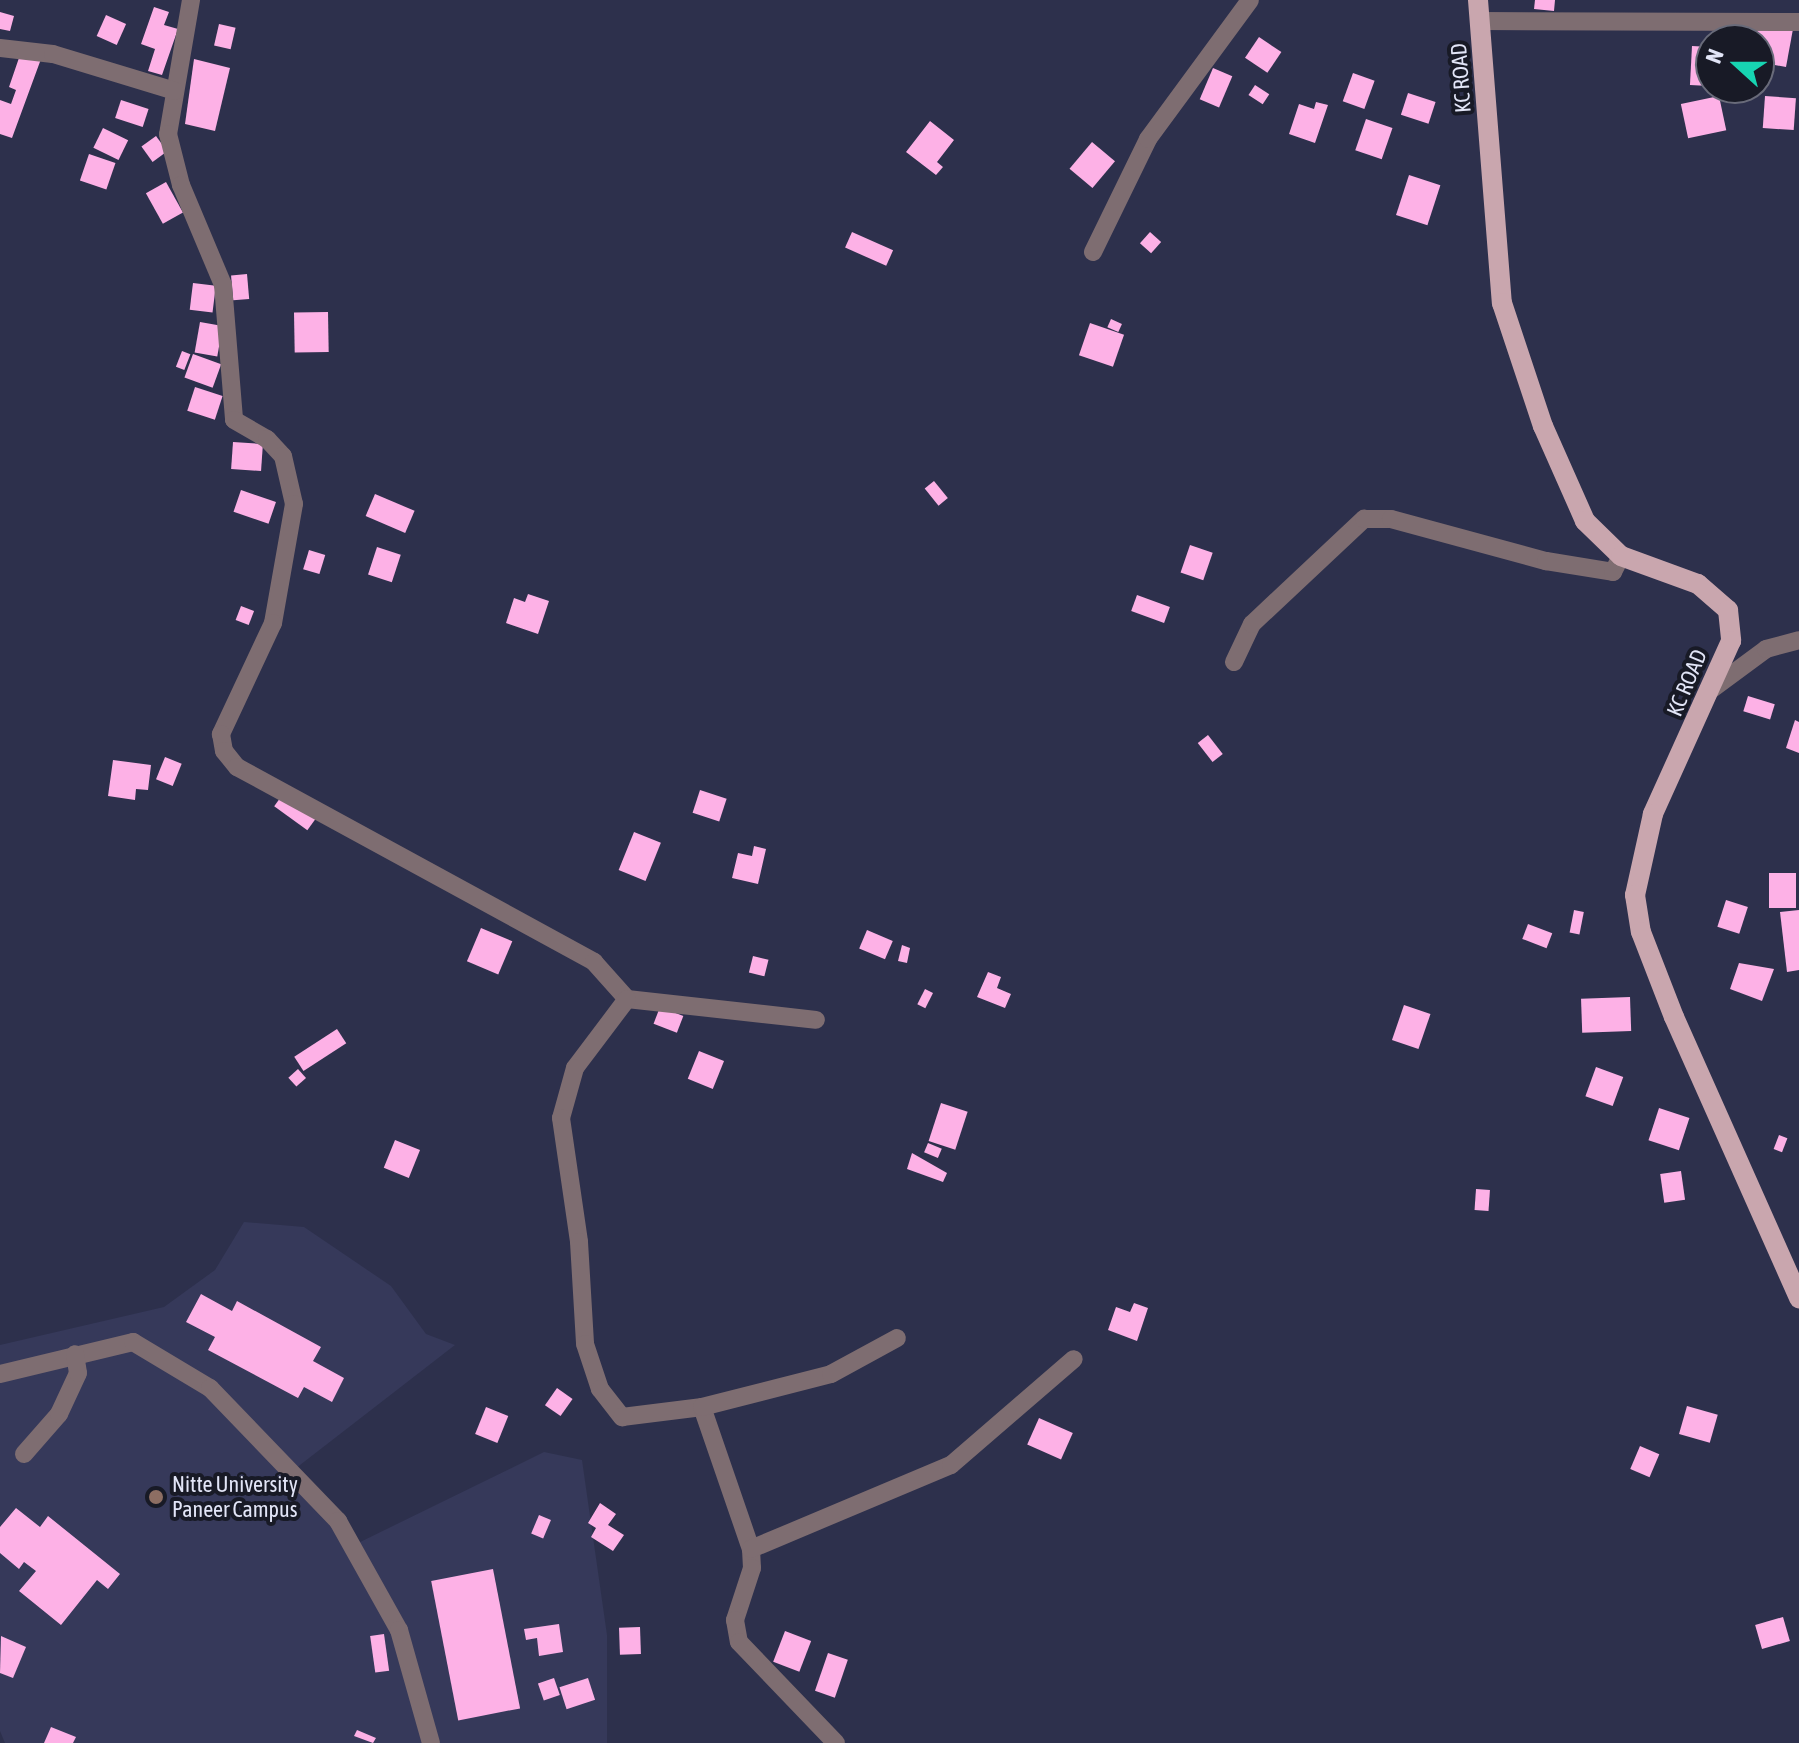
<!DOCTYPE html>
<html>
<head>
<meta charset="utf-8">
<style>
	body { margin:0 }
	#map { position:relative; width:1799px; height:1743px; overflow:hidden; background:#2d304c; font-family:"Asap Condensed",sans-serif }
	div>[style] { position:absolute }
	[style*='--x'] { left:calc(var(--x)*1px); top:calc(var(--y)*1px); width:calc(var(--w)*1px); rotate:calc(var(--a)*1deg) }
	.built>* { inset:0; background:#36395a }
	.building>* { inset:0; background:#fdb1e6; transform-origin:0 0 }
	.minor>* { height:18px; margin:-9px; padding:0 9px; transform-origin:9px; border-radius:9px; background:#7e6d71 }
	.major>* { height:20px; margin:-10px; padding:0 10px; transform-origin:10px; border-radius:10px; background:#c9a6ae }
	.dots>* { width:22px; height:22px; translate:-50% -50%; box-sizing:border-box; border:4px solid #181a26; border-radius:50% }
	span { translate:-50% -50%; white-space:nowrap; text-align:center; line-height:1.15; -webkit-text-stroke:8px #181a26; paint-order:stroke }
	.street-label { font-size:22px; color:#e2e5f7 }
	.poi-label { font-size:22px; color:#e2e5f7 }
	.left { translate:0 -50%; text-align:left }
	.north { position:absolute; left:1695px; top:24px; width:80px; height:80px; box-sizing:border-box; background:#181a26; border:2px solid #696b7a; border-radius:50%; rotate:291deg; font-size:22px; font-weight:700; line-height:32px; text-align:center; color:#e2e5f7 }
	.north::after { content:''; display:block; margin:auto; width:28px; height:36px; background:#17d5b2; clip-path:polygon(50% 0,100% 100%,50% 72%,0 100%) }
</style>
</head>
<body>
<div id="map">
	<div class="built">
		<i style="clip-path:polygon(244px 1222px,304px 1227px,391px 1286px,426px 1334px,455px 1345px,291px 1472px,352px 1546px,544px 1452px,582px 1460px,607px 1635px,607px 1743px,5px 1743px,0 1731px,0 1345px,164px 1307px,215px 1270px)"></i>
	</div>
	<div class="building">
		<i style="clip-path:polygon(1535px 0,1555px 0,1554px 11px,1534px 9px)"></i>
		<i style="clip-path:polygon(154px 7px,169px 12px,164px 25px,178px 29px,162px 75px,148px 71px,155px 49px,141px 44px)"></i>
		<i style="clip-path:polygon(0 12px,14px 16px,10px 31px,0 29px)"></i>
		<i style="left:106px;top:15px;width:22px;height:23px;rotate:24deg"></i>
		<i style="left:219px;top:24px;width:17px;height:22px;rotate:13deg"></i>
		<i style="clip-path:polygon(1756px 25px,1793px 29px,1786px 67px,1759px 62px)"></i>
		<i style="left:1259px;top:37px;width:27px;height:25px;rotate:34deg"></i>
		<i style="left:1692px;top:46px;width:19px;height:39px;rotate:3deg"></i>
		<i style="clip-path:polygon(21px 52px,41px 59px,12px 138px,0 134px,0 100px,11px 104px,16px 90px,9px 87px)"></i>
		<i style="clip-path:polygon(194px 59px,230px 68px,215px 131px,185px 124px)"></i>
		<i style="left:1213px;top:68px;width:21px;height:34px;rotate:23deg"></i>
		<i style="left:1353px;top:73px;width:23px;height:30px;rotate:20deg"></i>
		<i style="left:1255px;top:85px;width:17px;height:12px;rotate:33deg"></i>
		<i style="left:1408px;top:93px;width:29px;height:23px;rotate:18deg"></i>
		<i style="left:1719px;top:96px;width:35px;height:39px;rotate:78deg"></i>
		<i style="left:1765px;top:96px;width:31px;height:32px;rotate:4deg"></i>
		<i style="left:121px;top:100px;width:29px;height:19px;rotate:18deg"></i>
		<i style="clip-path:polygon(1316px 102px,1328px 105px,1315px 143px,1289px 134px,1299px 104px,1314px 109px)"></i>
		<i style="left:1366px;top:119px;width:28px;height:33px;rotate:19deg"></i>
		<i style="clip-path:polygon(930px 121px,954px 140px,937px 162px,943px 167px,936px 175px,906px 152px)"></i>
		<i style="left:103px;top:128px;width:28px;height:22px;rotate:26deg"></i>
		<i style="left:156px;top:136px;width:19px;height:18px;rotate:54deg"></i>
		<i style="left:1092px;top:142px;width:30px;height:35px;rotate:40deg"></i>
		<i style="left:89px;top:154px;width:28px;height:28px;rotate:19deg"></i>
		<i style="left:1409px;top:175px;width:33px;height:42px;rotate:18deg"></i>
		<i style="left:166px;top:182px;width:35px;height:23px;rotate:61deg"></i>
		<i style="left:852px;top:232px;width:45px;height:17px;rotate:24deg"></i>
		<i style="left:1150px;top:232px;width:15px;height:15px;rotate:42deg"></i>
		<i style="left:247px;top:274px;width:25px;height:16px;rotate:85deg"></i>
		<i style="left:193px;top:283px;width:23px;height:27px;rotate:7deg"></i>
		<i style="left:328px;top:312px;width:40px;height:34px;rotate:89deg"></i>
		<i style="left:1111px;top:319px;width:12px;height:9px;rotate:24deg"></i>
		<i style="left:200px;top:322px;width:23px;height:31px;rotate:10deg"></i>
		<i style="left:1090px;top:323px;width:36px;height:34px;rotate:19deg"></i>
		<i style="left:182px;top:351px;width:9px;height:17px;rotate:21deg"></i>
		<i style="left:193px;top:354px;width:30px;height:25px;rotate:20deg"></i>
		<i style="left:195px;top:387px;width:29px;height:25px;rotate:18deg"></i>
		<i style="left:233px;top:442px;width:30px;height:27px;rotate:4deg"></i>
		<i style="left:934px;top:481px;width:22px;height:12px;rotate:51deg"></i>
		<i style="left:241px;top:490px;width:37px;height:23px;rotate:19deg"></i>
		<i style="left:375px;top:494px;width:43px;height:24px;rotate:23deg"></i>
		<i style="left:1190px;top:545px;width:24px;height:29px;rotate:19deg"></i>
		<i style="left:377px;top:547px;width:25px;height:29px;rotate:18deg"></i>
		<i style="left:309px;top:550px;width:17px;height:20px;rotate:17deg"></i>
		<i style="clip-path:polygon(528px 594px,549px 601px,538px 634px,506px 623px,514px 598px,525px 602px)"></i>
		<i style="left:1137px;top:595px;width:35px;height:17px;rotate:20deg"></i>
		<i style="left:241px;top:606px;width:14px;height:15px;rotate:21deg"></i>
		<i style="left:1748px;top:696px;width:28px;height:16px;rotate:17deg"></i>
		<i style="clip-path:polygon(1795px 720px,1799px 722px,1799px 753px,1786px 748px)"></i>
		<i style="left:1208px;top:735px;width:24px;height:13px;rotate:52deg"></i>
		<i style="left:165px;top:757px;width:18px;height:24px;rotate:22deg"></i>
		<i style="clip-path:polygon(113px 760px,151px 765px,148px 790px,136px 789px,135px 800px,108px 796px)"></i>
		<i style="left:700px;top:790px;width:28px;height:24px;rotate:18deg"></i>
		<i style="left:283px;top:794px;width:41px;height:15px;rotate:36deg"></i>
		<i style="left:634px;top:832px;width:29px;height:41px;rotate:22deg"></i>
		<i style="clip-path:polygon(754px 846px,766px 849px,758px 884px,732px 878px,738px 853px,752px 856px)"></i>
		<i style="left:1769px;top:873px;width:27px;height:35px"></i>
		<i style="left:1726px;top:900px;width:23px;height:28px;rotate:18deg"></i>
		<i style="left:1574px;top:910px;width:10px;height:23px;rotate:11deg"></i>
		<i style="clip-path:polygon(1799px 910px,1799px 970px,1787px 972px,1780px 912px)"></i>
		<i style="left:1528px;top:924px;width:26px;height:16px;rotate:21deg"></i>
		<i style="left:481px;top:928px;width:34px;height:36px;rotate:23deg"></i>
		<i style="left:867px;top:930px;width:28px;height:20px;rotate:23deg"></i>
		<i style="clip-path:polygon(902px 945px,910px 948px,907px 963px,898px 961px)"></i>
		<i style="left:753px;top:956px;width:16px;height:17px;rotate:14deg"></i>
		<i style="clip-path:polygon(1739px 963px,1774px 969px,1762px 1001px,1730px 989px)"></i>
		<i style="clip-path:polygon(988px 972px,1001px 977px,997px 988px,1011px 994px,1005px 1008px,977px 997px)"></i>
		<i style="left:925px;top:989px;width:9px;height:17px;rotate:27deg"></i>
		<i style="left:1630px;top:997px;width:34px;height:49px;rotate:88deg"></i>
		<i style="left:1404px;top:1005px;width:28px;height:37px;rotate:19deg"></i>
		<i style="left:660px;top:1007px;width:25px;height:18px;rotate:21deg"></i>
		<i style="left:337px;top:1029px;width:17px;height:51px;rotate:57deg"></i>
		<i style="left:699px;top:1051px;width:27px;height:30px;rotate:22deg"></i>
		<i style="left:1596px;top:1067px;width:29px;height:31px;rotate:20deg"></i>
		<i style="left:298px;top:1069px;width:12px;height:13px;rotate:48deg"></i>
		<i style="left:941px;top:1103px;width:28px;height:40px;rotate:18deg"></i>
		<i style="left:1659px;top:1108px;width:32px;height:34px;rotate:18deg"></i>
		<i style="left:1779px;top:1135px;width:9px;height:15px;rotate:21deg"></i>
		<i style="left:395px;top:1140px;width:27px;height:30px;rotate:22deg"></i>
		<i style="left:928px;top:1143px;width:15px;height:10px;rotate:23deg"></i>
		<i style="clip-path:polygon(912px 1153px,947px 1173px,943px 1182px,907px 1169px)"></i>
		<i style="left:1681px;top:1171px;width:29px;height:21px;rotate:82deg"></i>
		<i style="left:1476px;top:1189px;width:14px;height:21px;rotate:4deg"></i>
		<i style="clip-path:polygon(201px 1294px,232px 1311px,237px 1301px,321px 1347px,313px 1361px,344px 1378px,332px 1402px,304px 1387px,298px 1398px,208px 1350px,215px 1337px,186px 1322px)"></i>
		<i style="clip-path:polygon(1134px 1303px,1148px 1308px,1137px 1341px,1108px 1330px,1116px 1307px,1130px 1312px)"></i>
		<i style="left:557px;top:1388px;width:19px;height:21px;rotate:35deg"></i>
		<i style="left:1687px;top:1406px;width:32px;height:29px;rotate:16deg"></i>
		<i style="left:486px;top:1407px;width:24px;height:29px;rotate:22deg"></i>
		<i style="left:1039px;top:1418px;width:37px;height:29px;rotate:24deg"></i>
		<i style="left:1640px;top:1446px;width:21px;height:25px;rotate:23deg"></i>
		<i style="clip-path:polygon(600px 1503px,616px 1514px,608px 1525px,624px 1535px,613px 1551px,591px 1537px,596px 1528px,588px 1523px)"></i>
		<i style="clip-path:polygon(16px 1508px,40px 1527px,48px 1516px,120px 1574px,108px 1589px,97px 1580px,61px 1625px,19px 1591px,36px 1571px,24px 1562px,19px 1569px,0 1553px,0 1527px)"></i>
		<i style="left:539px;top:1515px;width:13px;height:20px;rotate:23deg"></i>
		<i style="left:493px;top:1569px;width:142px;height:63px;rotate:79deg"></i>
		<i style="left:1783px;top:1617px;width:25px;height:29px;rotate:74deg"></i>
		<i style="clip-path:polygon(559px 1624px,563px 1652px,539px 1656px,537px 1638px,526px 1640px,524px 1629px)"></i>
		<i style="left:640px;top:1627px;width:27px;height:21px;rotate:88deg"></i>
		<i style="left:785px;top:1631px;width:28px;height:33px;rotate:21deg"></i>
		<i style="left:384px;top:1634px;width:37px;height:14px;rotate:82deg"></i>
		<i style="clip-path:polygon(1px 1636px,26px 1647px,13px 1678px,0 1673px)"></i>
		<i style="left:828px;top:1653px;width:21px;height:40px;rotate:19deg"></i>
		<i style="left:554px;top:1678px;width:18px;height:17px;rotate:71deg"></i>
		<i style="left:588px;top:1678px;width:23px;height:30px;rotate:72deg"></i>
		<i style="clip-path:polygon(51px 1727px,76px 1737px,73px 1743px,44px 1743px)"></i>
		<i style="clip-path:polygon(357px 1730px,376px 1738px,373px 1743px,354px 1736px)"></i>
	</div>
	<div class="minor">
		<i style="--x:191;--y:0;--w:136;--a:99.7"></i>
		<i style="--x:168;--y:134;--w:53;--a:75.7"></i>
		<i style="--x:181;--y:185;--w:108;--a:67.2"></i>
		<i style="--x:223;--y:285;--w:135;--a:85.3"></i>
		<i style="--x:234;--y:420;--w:38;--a:30"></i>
		<i style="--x:267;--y:439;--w:23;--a:47"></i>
		<i style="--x:283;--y:456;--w:49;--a:77.1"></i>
		<i style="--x:294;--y:504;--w:121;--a:100"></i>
		<i style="--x:273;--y:623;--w:123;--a:115.1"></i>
		<i style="--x:221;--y:734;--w:17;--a:80"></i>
		<i style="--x:224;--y:751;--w:21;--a:51"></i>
		<i style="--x:237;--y:767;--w:407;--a:28.6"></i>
		<i style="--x:594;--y:962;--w:50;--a:48.3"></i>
		<i style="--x:627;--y:999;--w:190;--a:6.3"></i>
		<i style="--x:1481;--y:21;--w:318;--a:0.2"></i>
		<i style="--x:0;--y:48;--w:53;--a:6.5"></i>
		<i style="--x:53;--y:54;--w:127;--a:16.9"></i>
		<i style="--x:1093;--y:252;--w:126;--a:-64"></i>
		<i style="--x:1148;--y:139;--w:172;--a:-53.7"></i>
		<i style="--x:1234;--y:662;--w:42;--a:-64.7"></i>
		<i style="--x:1252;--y:624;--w:154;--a:-43.2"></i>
		<i style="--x:1364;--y:519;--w:27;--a:0"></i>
		<i style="--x:1391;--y:519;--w:161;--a:15.2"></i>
		<i style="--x:1546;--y:561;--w:68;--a:9.3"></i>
		<i style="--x:1613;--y:572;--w:18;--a:-63"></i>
		<i style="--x:1712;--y:689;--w:67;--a:-36.5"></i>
		<i style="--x:1766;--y:649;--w:34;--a:-15"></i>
		<i style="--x:627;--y:999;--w:86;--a:127"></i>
		<i style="--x:575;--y:1068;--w:52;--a:105.6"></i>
		<i style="--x:561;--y:1118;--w:125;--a:81.7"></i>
		<i style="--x:579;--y:1242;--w:102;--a:86.6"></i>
		<i style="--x:585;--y:1344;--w:47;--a:71.6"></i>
		<i style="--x:600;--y:1389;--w:36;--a:52"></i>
		<i style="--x:622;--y:1417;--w:81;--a:-7.1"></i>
		<i style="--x:702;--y:1407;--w:150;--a:71"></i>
		<i style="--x:751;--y:1549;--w:19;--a:87"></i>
		<i style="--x:752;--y:1568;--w:55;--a:108.1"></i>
		<i style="--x:735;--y:1620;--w:22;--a:80"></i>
		<i style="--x:739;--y:1642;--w:140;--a:46.2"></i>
		<i style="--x:0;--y:1374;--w:137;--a:-13.5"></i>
		<i style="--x:133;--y:1342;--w:90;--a:30.9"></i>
		<i style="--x:210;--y:1388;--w:185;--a:46.1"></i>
		<i style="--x:338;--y:1521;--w:125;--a:60.8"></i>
		<i style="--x:399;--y:1630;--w:117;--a:74.2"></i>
		<i style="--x:702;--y:1407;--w:133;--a:-14.3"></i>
		<i style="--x:831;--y:1374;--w:75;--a:-28.6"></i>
		<i style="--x:24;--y:1454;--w:53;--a:-48.8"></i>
		<i style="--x:59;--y:1414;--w:45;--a:-65.1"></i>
		<i style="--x:78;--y:1373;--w:19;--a:-99"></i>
		<i style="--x:751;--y:1549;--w:217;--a:-22.8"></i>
		<i style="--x:951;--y:1465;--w:162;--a:-40.8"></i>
	</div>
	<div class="major">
		<i style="--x:1478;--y:0;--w:304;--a:85.5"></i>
		<i style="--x:1502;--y:303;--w:130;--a:71.6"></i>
		<i style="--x:1543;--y:426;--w:104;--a:66.1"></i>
		<i style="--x:1585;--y:521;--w:50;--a:44.2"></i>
		<i style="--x:1621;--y:556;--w:82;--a:20"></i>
		<i style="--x:1698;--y:584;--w:40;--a:41"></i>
		<i style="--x:1728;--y:610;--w:31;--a:84"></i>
		<i style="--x:1731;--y:641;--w:190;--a:114.3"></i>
		<i style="--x:1653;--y:814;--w:83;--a:102.5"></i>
		<i style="--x:1635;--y:895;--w:37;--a:81"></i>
		<i style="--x:1641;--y:932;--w:91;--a:68.8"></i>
		<i style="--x:1674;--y:1017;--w:308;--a:66"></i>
	</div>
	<div class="dots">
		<i style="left:156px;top:1497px;background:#8d6e63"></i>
	</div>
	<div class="street-label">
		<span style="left:1461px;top:78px;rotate:-94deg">KC ROAD</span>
		<span style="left:1687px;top:683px;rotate:-67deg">KC ROAD</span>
	</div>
	<div class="poi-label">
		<span class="left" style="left:172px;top:1497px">Nitte University<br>Paneer Campus</span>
	</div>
	<div class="north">N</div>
</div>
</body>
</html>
